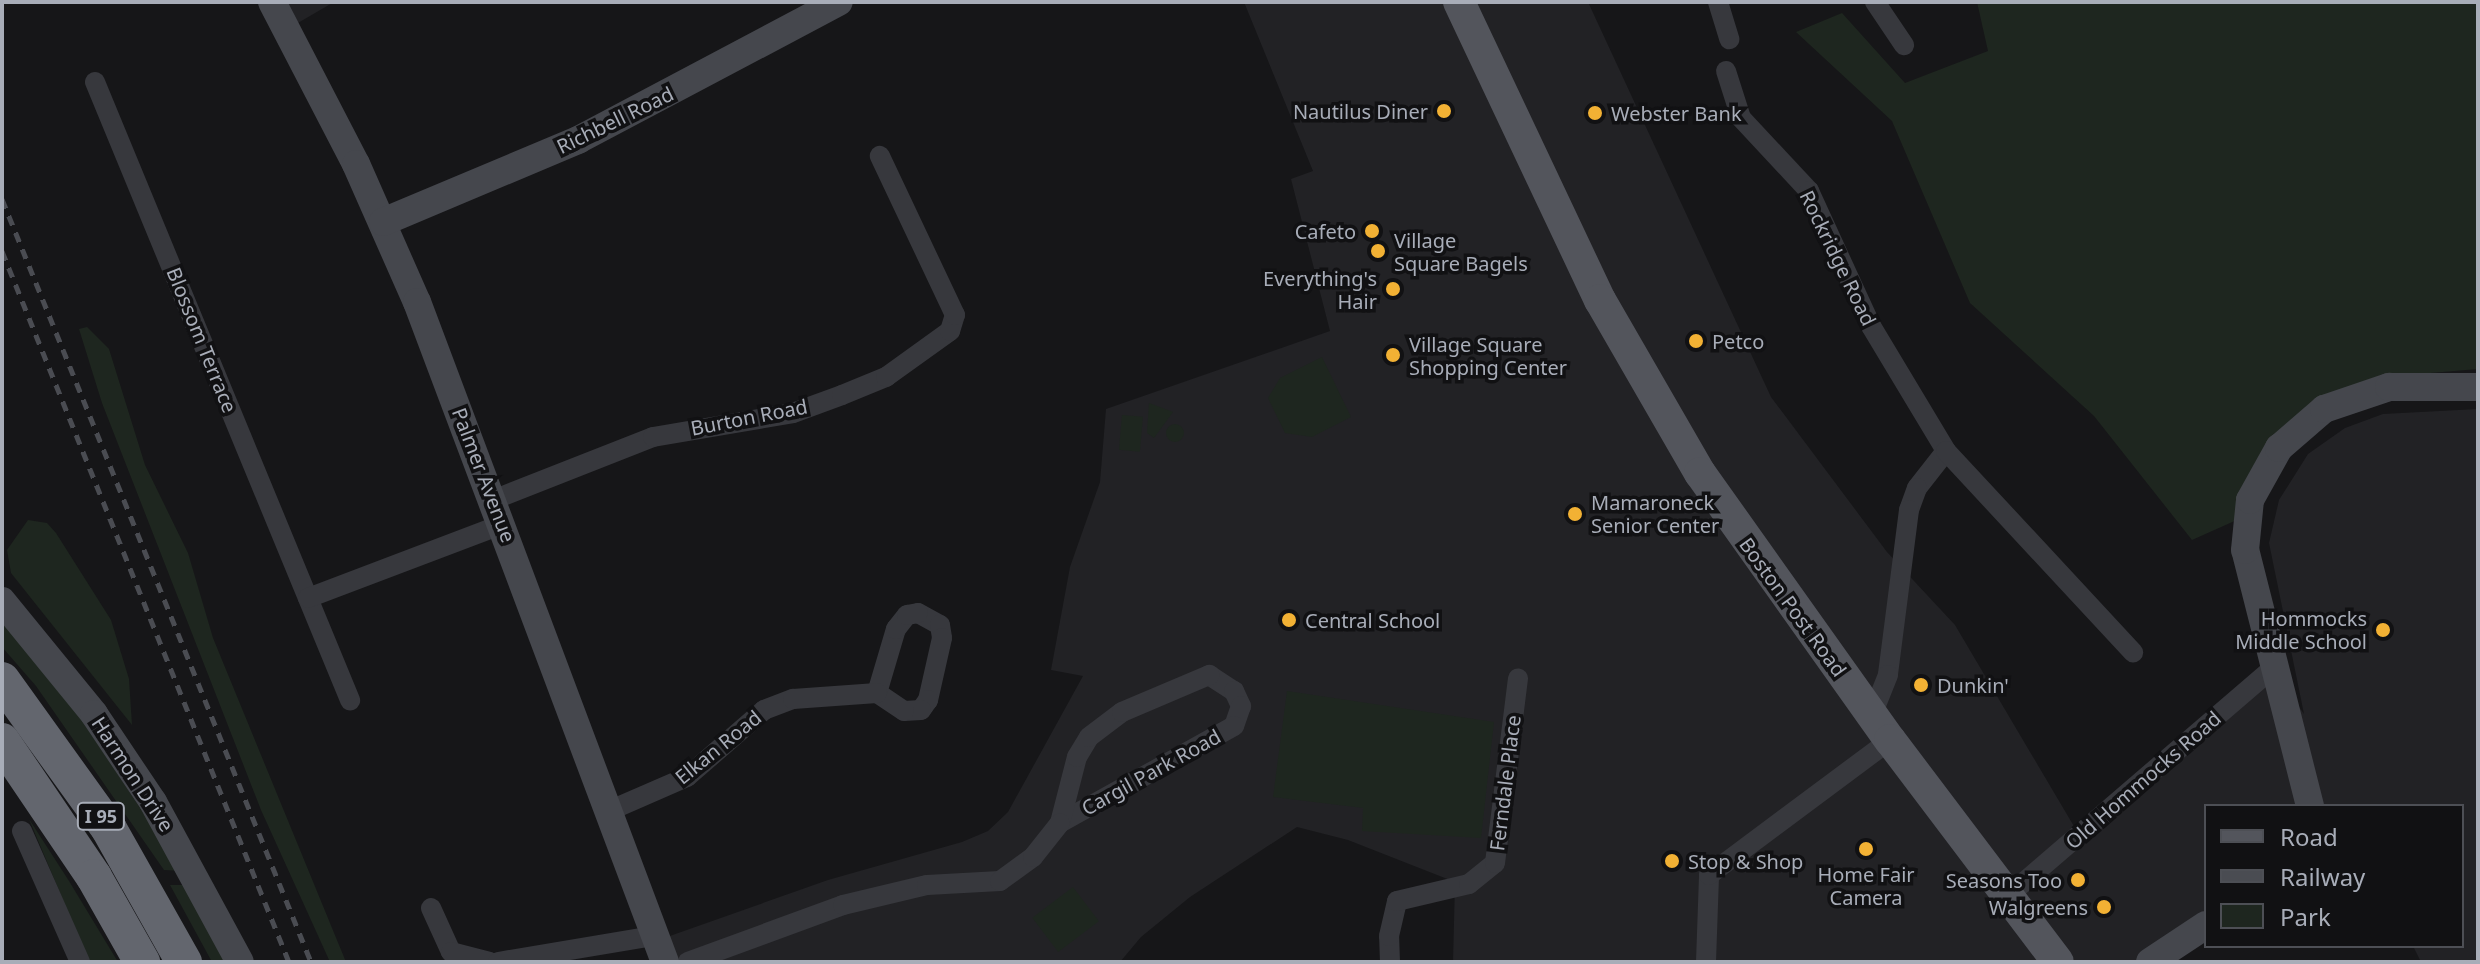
<!DOCTYPE html>
<html>
<head>
<meta charset="utf-8">
<style>
	body { margin:0 }
	#map { position:relative; width:2480px; height:964px; overflow:hidden; background:#161618; font-family:"Noto Sans",sans-serif }
	div>[style] { position:absolute }
	[style*='--x'] { left:calc(var(--x)*1px); top:calc(var(--y)*1px); width:calc(var(--w)*1px); rotate:calc(var(--a)*1deg) }
	.built>* { inset:0; background:#222225 }
	.green>* { inset:0; background:#1e261f; transform-origin:0 0 }
	.round { border-radius:50% }
	.street>* { height:20px; margin:-10px; padding:0 10px; transform-origin:10px; border-radius:10px; background:#37383d }
	.secondary>* { height:28px; margin:-14px; padding:0 14px; transform-origin:14px; border-radius:14px; background:#45474d }
	.primary>* { height:32px; margin:-16px; padding:0 16px; transform-origin:16px; border-radius:16px; background:#53555c }
	.highway>* { height:36px; margin:-18px; padding:0 18px; transform-origin:18px; border-radius:18px; background:#63666e }
	.rail>* { height:5px; margin-top:-2.5px; transform-origin:0; background:repeating-linear-gradient(90deg,#4a4c52 0 10px,transparent 0 18px) }
	.dots>* { width:22px; height:22px; translate:-50% -50%; box-sizing:border-box; border:4px solid #111113; border-radius:50% }
	span { translate:-50% -50%; white-space:nowrap; text-align:center; line-height:1.15; -webkit-text-stroke:7px #111113; paint-order:stroke }
	.shield-label span { padding:2px 6px; background:#111113; border:2px solid; border-radius:6px; -webkit-text-stroke-width:0 }
	.shield-label { font-size:18px; color:#a8adb8; font-weight:700 }
	.poi-label { font-size:20px; color:#a8adb8 }
	.right { translate:-100% -50%; text-align:right }
	.left { translate:0 -50%; text-align:left }
	.street-label { font-size:20px; color:#a8adb8 }
	.frame { position:absolute; inset:0; border:4px solid #a8adb8; pointer-events:none }
	.legend { position:absolute; left:2204px; top:804px; width:260px; height:144px; box-sizing:border-box; background:#111113; border:2px solid #4d4f55; margin:0; padding:10px 14px; list-style:none; font-size:24px; color:#a8adb8 }
	.legend li { display:flex; align-items:center; gap:16px; height:40px }
	.legend b { width:40px; border:2px solid #4d4f55 }
</style>
</head>
<body>
<div id="map">
	<div class="built">
		<i style="clip-path:polygon(278px 2px,334px 2px,291px 27px)"></i>
		<i style="clip-path:polygon(1244px 2px,1588px 2px,1771px 397px,1887px 552px,1955px 625px,2075px 828px,2268px 662px,2304px 714px,2269px 543px,2279px 500px,2308px 454px,2345px 428px,2383px 414px,2478px 409px,2478px 962px,2421px 962px,2413px 946px,2462px 946px,2462px 806px,2206px 806px,2206px 933px,2160px 962px,1453px 962px,1455px 882px,1348px 840px,1297px 827px,1190px 897px,1141px 937px,1120px 962px,676px 962px,667px 937px,828px 880px,962px 842px,988px 831px,1008px 812px,1083px 676px,1051px 670px,1070px 567px,1100px 482px,1106px 409px,1330px 331px,1291px 179px,1313px 171px)"></i>
	</div>
	<div class="green">
		<i style="clip-path:polygon(1977px 2px,2478px 2px,2478px 369px,2383px 377px,2316px 399px,2239px 519px,2192px 540px,2094px 416px,1970px 303px,1892px 121px,1796px 32px,1842px 13px,1905px 83px,1988px 51px)"></i>
		<i style="clip-path:polygon(87px 327px,109px 349px,145px 465px,188px 553px,213px 638px,346px 962px,330px 962px,261px 810px,102px 403px,79px 329px)"></i>
		<i style="clip-path:polygon(1322px 357px,1351px 417px,1312px 437px,1285px 433px,1268px 398px,1280px 378px)"></i>
		<i style="clip-path:polygon(1149px 403px,1173px 412px,1154px 438px,1147px 433px)"></i>
		<i style="left:1122px;top:415px;width:21px;height:35px;rotate:5deg"></i>
		<i class="round" style="left:1166px;top:424px;width:18px;height:18px"></i>
		<i style="clip-path:polygon(28px 520px,47px 523px,56px 533px,111px 620px,129px 679px,132px 725px,11px 573px,7px 550px)"></i>
		<i style="clip-path:polygon(2px 618px,55px 680px,182px 871px,164px 870px,36px 686px,2px 647px)"></i>
		<i style="clip-path:polygon(1287px 691px,1494px 722px,1481px 838px,1362px 831px,1363px 808px,1273px 797px)"></i>
		<i style="clip-path:polygon(29px 819px,69px 881px,118px 962px,89px 962px)"></i>
		<i style="clip-path:polygon(170px 885px,192px 885px,233px 962px,212px 962px)"></i>
		<i style="left:1073px;top:887px;width:43px;height:51px;rotate:53deg"></i>
	</div>
	<div class="street">
		<i style="--x:1718;--y:2;--w:39;--a:73"></i>
		<i style="--x:1875;--y:2;--w:52;--a:56"></i>
		<i style="--x:1726;--y:71;--w:49;--a:72.3"></i>
		<i style="--x:1741;--y:118;--w:100;--a:47"></i>
		<i style="--x:1809;--y:191;--w:149;--a:65.3"></i>
		<i style="--x:1871;--y:326;--w:146;--a:59"></i>
		<i style="--x:1946;--y:451;--w:47;--a:128.1"></i>
		<i style="--x:1917;--y:488;--w:23;--a:110"></i>
		<i style="--x:1909;--y:510;--w:166;--a:97.3"></i>
		<i style="--x:1888;--y:675;--w:43;--a:111.8"></i>
		<i style="--x:95;--y:82;--w:669;--a:67.58"></i>
		<i style="--x:1946;--y:451;--w:275;--a:47.1"></i>
		<i style="--x:493;--y:500;--w:172;--a:-21.5"></i>
		<i style="--x:653;--y:437;--w:142;--a:-9.7"></i>
		<i style="--x:793;--y:413;--w:52;--a:-20.2"></i>
		<i style="--x:842;--y:395;--w:48;--a:-22.2"></i>
		<i style="--x:886;--y:377;--w:79;--a:-35.7"></i>
		<i style="--x:950;--y:331;--w:17;--a:-73"></i>
		<i style="--x:955;--y:315;--w:176;--a:-115.3"></i>
		<i style="--x:308;--y:598;--w:209;--a:-20.8"></i>
		<i style="--x:918;--y:613;--w:25;--a:29"></i>
		<i style="--x:940;--y:625;--w:13;--a:81"></i>
		<i style="--x:942;--y:638;--w:64;--a:102.7"></i>
		<i style="--x:928;--y:700;--w:12;--a:125"></i>
		<i style="--x:921;--y:710;--w:17;--a:177"></i>
		<i style="--x:904;--y:711;--w:32;--a:-146"></i>
		<i style="--x:877;--y:693;--w:67;--a:-73.5"></i>
		<i style="--x:896;--y:629;--w:18;--a:-52"></i>
		<i style="--x:907;--y:615;--w:11;--a:-10"></i>
		<i style="--x:1209;--y:675;--w:30;--a:33"></i>
		<i style="--x:1234;--y:691;--w:17;--a:65"></i>
		<i style="--x:1241;--y:706;--w:21;--a:109"></i>
		<i style="--x:1234;--y:726;--w:199;--a:150.9"></i>
		<i style="--x:1060;--y:823;--w:68;--a:-75.6"></i>
		<i style="--x:1077;--y:757;--w:23;--a:-59"></i>
		<i style="--x:1089;--y:737;--w:41;--a:-37.1"></i>
		<i style="--x:1122;--y:712;--w:95;--a:-23"></i>
		<i style="--x:611;--y:810;--w:83;--a:-23.5"></i>
		<i style="--x:687;--y:777;--w:102;--a:-41"></i>
		<i style="--x:764;--y:710;--w:31;--a:-21"></i>
		<i style="--x:793;--y:699;--w:84;--a:-4.1"></i>
		<i style="--x:22;--y:831;--w:143;--a:66.1"></i>
		<i style="--x:2009;--y:895;--w:352;--a:-40.7"></i>
		<i style="--x:431;--y:908;--w:48;--a:65.6"></i>
		<i style="--x:451;--y:952;--w:40;--a:14.4"></i>
		<i style="--x:498;--y:962;--w:158;--a:-9.5"></i>
		<i style="--x:688;--y:962;--w:165;--a:-20.2"></i>
		<i style="--x:843;--y:905;--w:86;--a:-13.4"></i>
		<i style="--x:927;--y:885;--w:73;--a:-3.1"></i>
		<i style="--x:1000;--y:881;--w:41;--a:-36"></i>
		<i style="--x:1033;--y:857;--w:43;--a:-51.5"></i>
		<i style="--x:1390;--y:962;--w:26;--a:-92"></i>
		<i style="--x:1389;--y:936;--w:36;--a:-77"></i>
		<i style="--x:1397;--y:901;--w:74;--a:-13.3"></i>
		<i style="--x:1469;--y:884;--w:33;--a:-39"></i>
		<i style="--x:1495;--y:863;--w:186;--a:-82.9"></i>
		<i style="--x:1706;--y:962;--w:87;--a:-88"></i>
		<i style="--x:1709;--y:875;--w:226;--a:-36.7"></i>
	</div>
	<div class="secondary">
		<i style="--x:272;--y:2;--w:182;--a:62.6"></i>
		<i style="--x:356;--y:164;--w:151;--a:66.2"></i>
		<i style="--x:417;--y:302;--w:705;--a:69.41"></i>
		<i style="--x:383;--y:222;--w:212;--a:-22.8"></i>
		<i style="--x:578;--y:140;--w:295;--a:-27.9"></i>
		<i style="--x:2;--y:601;--w:146;--a:50.8"></i>
		<i style="--x:94;--y:714;--w:106;--a:56.2"></i>
		<i style="--x:153;--y:802;--w:182;--a:61.5"></i>
		<i style="--x:2310;--y:806;--w:264;--a:-104.2"></i>
		<i style="--x:2245;--y:550;--w:50;--a:-84.3"></i>
		<i style="--x:2250;--y:500;--w:60;--a:-60.9"></i>
		<i style="--x:2279;--y:448;--w:60;--a:-40.9"></i>
		<i style="--x:2324;--y:409;--w:69;--a:-18.7"></i>
		<i style="--x:2389;--y:387;--w:89;--a:0"></i>
		<i style="--x:2150;--y:962;--w:67;--a:-33.5"></i>
	</div>
	<div class="primary">
		<i style="--x:1459;--y:2;--w:330;--a:64.7"></i>
		<i style="--x:1600;--y:300;--w:200;--a:60"></i>
		<i style="--x:1700;--y:473;--w:328;--a:54.6"></i>
		<i style="--x:1890;--y:740;--w:278;--a:52.9"></i>
	</div>
	<div class="highway">
		<i style="--x:2;--y:680;--w:183;--a:54.3"></i>
		<i style="--x:109;--y:829;--w:153;--a:60.6"></i>
		<i style="--x:2;--y:741;--w:164;--a:55.9"></i>
		<i style="--x:94;--y:877;--w:98;--a:60.5"></i>
	</div>
	<div class="rail">
		<i style="--x:2;--y:199;--w:823;--a:67.95"></i>
		<i style="--x:2;--y:251;--w:767;--a:68.02"></i>
	</div>
	<div class="dots">
		<i style="left:1444px;top:111px;background:#f2b134"></i>
		<i style="left:1595px;top:113px;background:#f2b134"></i>
		<i style="left:1372px;top:231px;background:#f2b134"></i>
		<i style="left:1378px;top:251px;background:#f2b134"></i>
		<i style="left:1393px;top:289px;background:#f2b134"></i>
		<i style="left:1696px;top:341px;background:#f2b134"></i>
		<i style="left:1393px;top:355px;background:#f2b134"></i>
		<i style="left:1575px;top:514px;background:#f2b134"></i>
		<i style="left:1289px;top:620px;background:#f2b134"></i>
		<i style="left:2383px;top:630px;background:#f2b134"></i>
		<i style="left:1921px;top:685px;background:#f2b134"></i>
		<i style="left:1866px;top:849px;background:#f2b134"></i>
		<i style="left:1672px;top:861px;background:#f2b134"></i>
		<i style="left:2078px;top:880px;background:#f2b134"></i>
		<i style="left:2104px;top:907px;background:#f2b134"></i>
	</div>
	<div class="shield-label">
		<span style="left:101px;top:816px">I 95</span>
	</div>
	<div class="poi-label">
		<span class="right" style="left:1428px;top:111px">Nautilus Diner</span>
		<span class="left" style="left:1611px;top:113px">Webster Bank</span>
		<span class="right" style="left:1356px;top:231px">Cafeto</span>
		<span class="left" style="left:1394px;top:252px">Village<br>Square Bagels</span>
		<span class="right" style="left:1377px;top:290px">Everything's<br>Hair</span>
		<span class="left" style="left:1712px;top:341px">Petco</span>
		<span class="left" style="left:1409px;top:356px">Village Square<br>Shopping Center</span>
		<span class="left" style="left:1591px;top:514px">Mamaroneck<br>Senior Center</span>
		<span class="right" style="left:2367px;top:630px">Hommocks<br>Middle School</span>
		<span class="left" style="left:1305px;top:620px">Central School</span>
		<span class="left" style="left:1937px;top:685px">Dunkin'</span>
		<span class="left" style="left:1688px;top:861px">Stop &amp; Shop</span>
		<span style="left:1866px;top:886px">Home Fair<br>Camera</span>
		<span class="right" style="left:2062px;top:880px">Seasons Too</span>
		<span class="right" style="left:2088px;top:907px">Walgreens</span>
	</div>
	<div class="street-label">
		<span style="left:615px;top:120px;rotate:-26deg">Richbell Road</span>
		<span style="left:1838px;top:258px;rotate:64deg">Rockridge Road</span>
		<span style="left:202px;top:340px;rotate:68deg">Blossom Terrace</span>
		<span style="left:749px;top:417px;rotate:-11deg">Burton Road</span>
		<span style="left:484px;top:475px;rotate:69deg">Palmer Avenue</span>
		<span style="left:1793px;top:607px;rotate:54deg">Boston Post Road</span>
		<span style="left:718px;top:747px;rotate:-39deg">Elkan Road</span>
		<span style="left:1151px;top:772px;rotate:-29deg">Cargil Park Road</span>
		<span style="left:133px;top:774px;rotate:57deg">Harmon Drive</span>
		<span style="left:2143px;top:780px;rotate:-41deg">Old Hommocks Road</span>
		<span style="left:1505px;top:783px;rotate:-83deg">Ferndale Place</span>
	</div>
	<div class="frame"></div>
	<ul class="legend">
	<li><b style="height:10px;background:#53555c"></b>Road</li>
	<li><b style="height:10px;background:#4a4c52"></b>Railway</li>
	<li><b style="height:22px;background:#1e261f"></b>Park</li>
	</ul>
</div>
</body>
</html>
